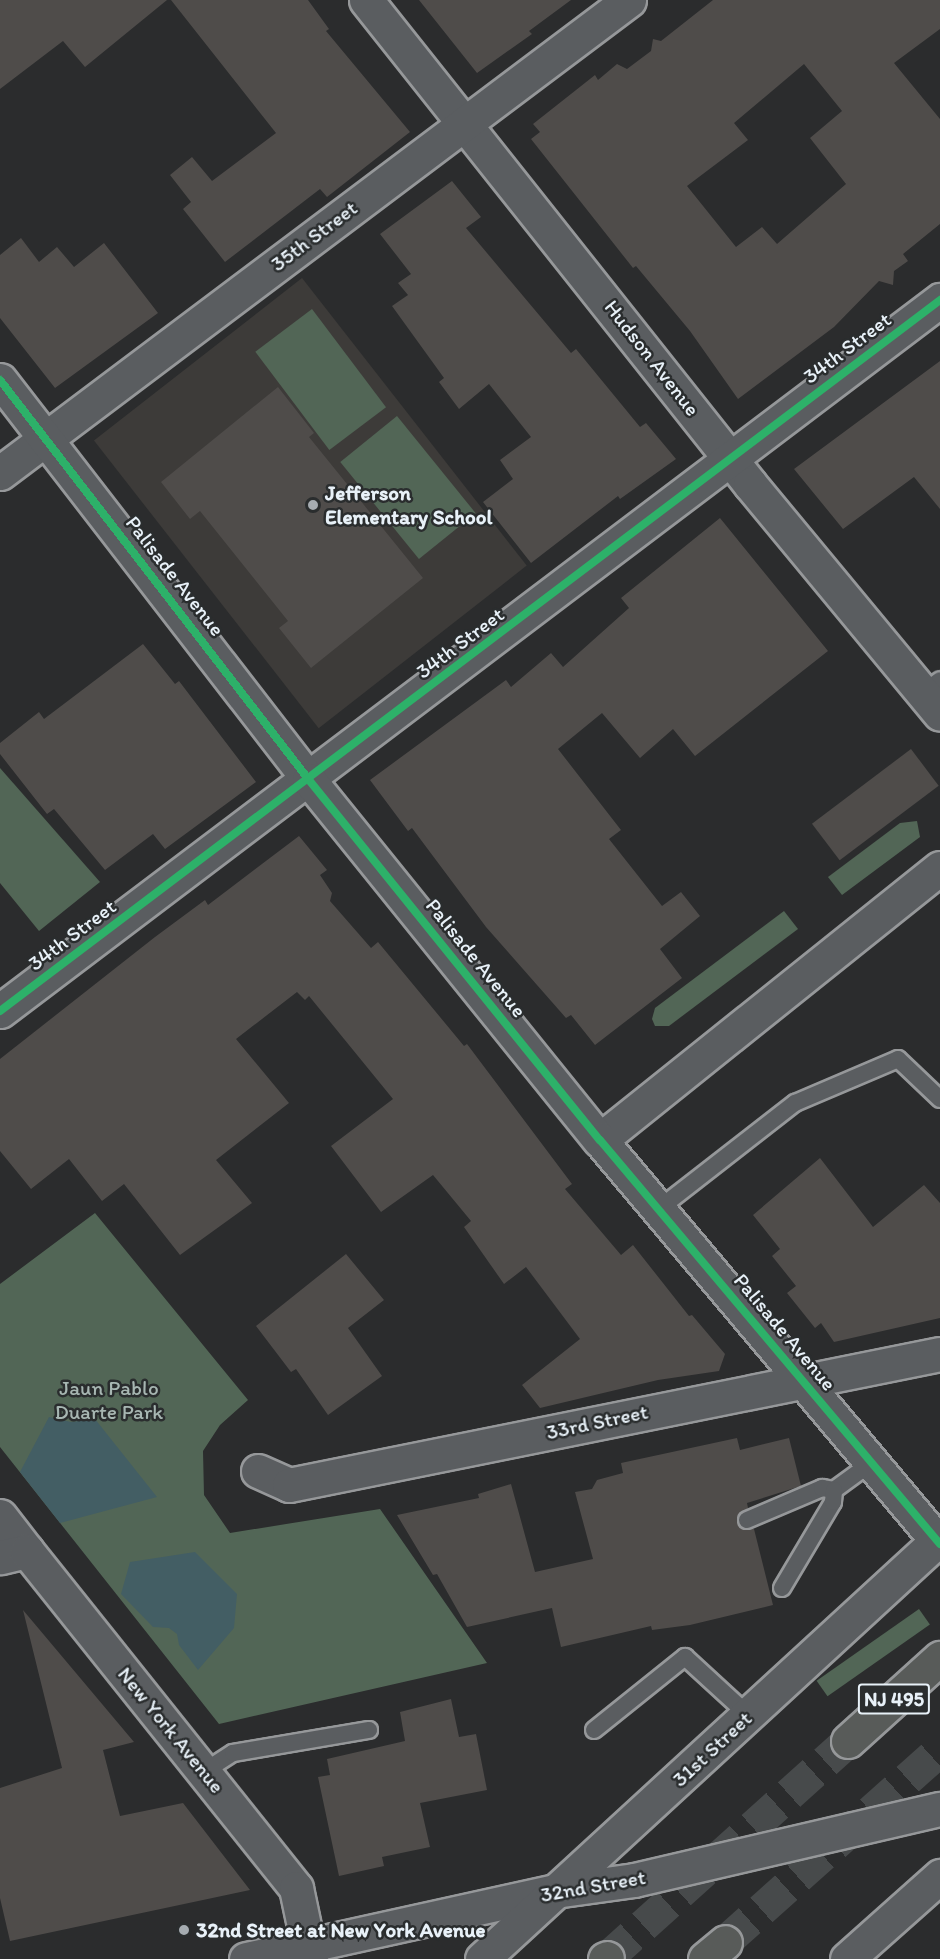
<!DOCTYPE html>
<html>
<head>
<meta charset="utf-8">
<style>
	body { margin:0 }
	#map { position:relative; width:940px; height:1959px; overflow:hidden; background:#2b2c2d; font-family:Itim,sans-serif }
	div>[style] { position:absolute }
	[style*='--x'] { left:calc(var(--x)*1px); top:calc(var(--y)*1px); width:calc(var(--w)*1px); rotate:calc(var(--a)*1deg) }
	.built>* { inset:0; background:#3d3b39; transform-origin:0 0 }
	.green>* { inset:0; background:#526656; transform-origin:0 0 }
	.water>* { inset:0; background:#435e64 }
	.building>* { inset:0; background:#4f4c4a; transform-origin:0 0 }
	.highway-tunnel>* { height:33px; margin-top:-16.5px; transform-origin:0; background:repeating-linear-gradient(90deg,#474a4b 0 33px,transparent 0 49px) }
	.roads { filter:drop-shadow(2px 0 #96989a) drop-shadow(-2px 0 #96989a) drop-shadow(0 2px #96989a) drop-shadow(0 -2px #96989a) }
	.lane>* { height:16px; margin:-8px; padding:0 8px; transform-origin:8px; border-radius:8px; background:#5a5d60 }
	.street>* { height:33px; margin:-16.5px; padding:0 16.5px; transform-origin:16.5px; border-radius:16.5px; background:#5a5d60 }
	.secondary>* { height:33px; margin:-16.5px; padding:0 16.5px; transform-origin:16.5px; border-radius:16.5px; background:#5a5d60 }
	.highway>* { height:33px; margin:-16.5px; padding:0 16.5px; transform-origin:16.5px; border-radius:16.5px; background:#585b59 }
	.cycleway>* { height:8px; margin:-4px; padding:0 4px; transform-origin:4px; border-radius:4px; background:#2db169 }
	.dots>* { width:16px; height:16px; translate:-50% -50%; box-sizing:border-box; border:3px solid #2a2d2e; border-radius:50% }
	span { translate:-50% -50%; white-space:nowrap; text-align:center; line-height:1.15; -webkit-text-stroke:5px #2a2d2e; paint-order:stroke }
	.shield-label span { padding:2px 4px; background:#2a2d2e; border:2px solid; border-radius:4px; -webkit-text-stroke-width:0 }
	.shield-label { font-size:20px; color:#e8f1f8; font-weight:700 }
	.street-label { font-size:21px; color:#e8f1f8 }
	.poi-label { font-size:21px; color:#e8f1f8; font-weight:700 }
	.left { translate:0 -50%; text-align:left }
	.park-label { font-size:21px; color:#a7b6b2 }
</style>
</head>
<body>
<div id="map">
	<div class="built">
		<i style="left:302px;top:278px;width:365px;height:264px;rotate:52deg"></i>
	</div>
	<div class="green">
		<i style="left:312px;top:309px;width:123px;height:71px;rotate:53deg"></i>
		<i style="left:397px;top:416px;width:125px;height:73px;rotate:51deg"></i>
		<i style="clip-path:polygon(0 768px,100px 882px,39px 931px,0 883px)"></i>
		<i style="clip-path:polygon(917px 821px,920px 837px,842px 895px,828px 877px,900px 823px)"></i>
		<i style="clip-path:polygon(784px 911px,798px 929px,669px 1026px,655px 1026px,652px 1019px,655px 1008px)"></i>
		<i style="clip-path:polygon(95px 1213px,248px 1400px,220px 1425px,203px 1451px,204px 1495px,230px 1533px,380px 1509px,487px 1663px,219px 1724px,0 1447px,0 1284px)"></i>
		<i style="left:919px;top:1609px;width:19px;height:125px;rotate:55deg"></i>
	</div>
	<div class="water">
		<i style="clip-path:polygon(49px 1417px,71px 1422px,95px 1419px,157px 1497px,60px 1523px,20px 1472px)"></i>
		<i style="clip-path:polygon(195px 1552px,237px 1594px,234px 1628px,198px 1670px,179px 1645px,177px 1634px,169px 1628px,153px 1627px,121px 1594px,130px 1562px)"></i>
	</div>
	<div class="building">
		<i style="clip-path:polygon(0 0,167px 0,85px 67px,63px 41px,0 89px)"></i>
		<i style="clip-path:polygon(171px 0,308px 0,329px 29px,326px 31px,410px 132px,327px 197px,320px 189px,225px 262px,183px 209px,191px 202px,170px 175px,192px 157px,212px 181px,276px 133px)"></i>
		<i style="clip-path:polygon(419px 0,571px 0,529px 31px,532px 34px,477px 73px)"></i>
		<i style="clip-path:polygon(evenodd,713px 0,940px 0,940px 29px,894px 63px,940px 119px,940px 224px,903px 254px,908px 261px,894px 271px,893px 285px,879px 281px,834px 327px,738px 399px,690px 331px,636px 266px,633px 268px,531px 139px,540px 132px,533px 124px,595px 75px,598px 80px,617px 64px,627px 69px,651px 51px,653px 39px,661px 41px,713px 0,804px 64px,842px 111px,810px 138px,846px 184px,777px 244px,762px 227px,736px 247px,687px 186px,748px 140px,734px 123px,804px 64px)"></i>
		<i style="clip-path:polygon(452px 181px,481px 217px,466px 228px,571px 353px,576px 349px,640px 427px,646px 423px,676px 459px,620px 499px,618px 496px,531px 563px,483px 502px,513px 479px,500px 460px,531px 437px,489px 384px,459px 409px,439px 382px,444px 378px,392px 306px,408px 295px,398px 283px,411px 274px,380px 234px)"></i>
		<i style="clip-path:polygon(21px 238px,39px 262px,57px 247px,74px 267px,104px 243px,158px 313px,55px 388px,0 318px,0 255px)"></i>
		<i style="clip-path:polygon(940px 361px,940px 509px,914px 477px,843px 529px,794px 469px)"></i>
		<i style="clip-path:polygon(278px 387px,314px 433px,309px 437px,423px 578px,311px 668px,279px 628px,288px 621px,200px 511px,190px 519px,161px 482px)"></i>
		<i style="clip-path:polygon(720px 518px,828px 651px,695px 756px,673px 729px,640px 758px,602px 713px,558px 749px,621px 830px,609px 839px,662px 906px,681px 892px,700px 916px,660px 949px,682px 978px,595px 1045px,571px 1015px,566px 1018px,486px 927px,412px 828px,408px 831px,370px 780px,506px 680px,511px 687px,551px 653px,563px 667px,629px 608px,621px 598px)"></i>
		<i style="clip-path:polygon(143px 644px,175px 684px,179px 681px,256px 782px,165px 849px,153px 834px,105px 870px,54px 809px,47px 814px,0 754px,0 743px,39px 712px,44px 719px)"></i>
		<i style="left:911px;top:749px;width:46px;height:124px;rotate:53deg"></i>
		<i style="clip-path:polygon(299px 836px,327px 870px,320px 875px,332px 893px,330px 901px,371px 948px,378px 942px,464px 1046px,467px 1044px,572px 1184px,565px 1189px,621px 1255px,633px 1245px,689px 1316px,692px 1315px,725px 1354px,719px 1371px,658px 1380px,540px 1408px,522px 1385px,580px 1339px,526px 1267px,504px 1284px,464px 1227px,471px 1221px,433px 1175px,381px 1212px,331px 1146px,393px 1099px,309px 996px,305px 1000px,297px 992px,236px 1039px,289px 1103px,216px 1160px,252px 1203px,180px 1255px,124px 1184px,102px 1201px,69px 1159px,31px 1189px,0 1151px,0 1059px,155px 937px,205px 900px,208px 905px)"></i>
		<i style="clip-path:polygon(820px 1158px,873px 1227px,924px 1185px,940px 1203px,940px 1318px,834px 1342px,821px 1323px,815px 1328px,787px 1293px,796px 1286px,772px 1256px,780px 1249px,753px 1215px)"></i>
		<i style="clip-path:polygon(346px 1254px,384px 1300px,348px 1328px,382px 1376px,328px 1415px,296px 1369px,291px 1372px,256px 1326px)"></i>
		<i style="clip-path:polygon(737px 1438px,740px 1450px,789px 1438px,801px 1486px,747px 1503px,748px 1508px,737px 1518px,741px 1529px,754px 1529px,773px 1605px,690px 1625px,652px 1630px,651px 1626px,561px 1647px,552px 1608px,467px 1627px,437px 1574px,433px 1575px,397px 1515px,479px 1498px,478px 1494px,511px 1484px,535px 1572px,593px 1559px,575px 1492px,592px 1489px,597px 1480px,623px 1473px,621px 1463px)"></i>
		<i style="clip-path:polygon(23px 1610px,134px 1742px,103px 1750px,120px 1816px,183px 1803px,250px 1890px,10px 1941px,0 1898px,0 1788px,62px 1768px)"></i>
		<i style="clip-path:polygon(451px 1699px,459px 1737px,476px 1734px,487px 1790px,420px 1803px,430px 1847px,382px 1857px,384px 1866px,339px 1876px,318px 1777px,330px 1775px,327px 1759px,405px 1741px,400px 1712px)"></i>
	</div>
	<div class="highway-tunnel">
		<i style="--x:725;--y:1942;--w:288;--a:-41.8"></i>
		<i style="--x:607;--y:1958;--w:324;--a:-42"></i>
	</div>
	<div class="roads">
		<div class="lane">
			<i style="--x:923;--y:693;--w:21;--a:-37"></i>
			<i style="--x:660;--y:1208;--w:171;--a:-37.9"></i>
			<i style="--x:795;--y:1103;--w:112;--a:-23.1"></i>
			<i style="--x:898;--y:1059;--w:58;--a:43.6"></i>
			<i style="--x:747;--y:1520;--w:82;--a:-23.1"></i>
			<i style="--x:822;--y:1488;--w:12;--a:9"></i>
			<i style="--x:834;--y:1490;--w:46;--a:-36.1"></i>
			<i style="--x:782;--y:1588;--w:100;--a:-59.3"></i>
			<i style="--x:833;--y:1502;--w:12;--a:-85"></i>
			<i style="--x:594;--y:1730;--w:117;--a:-38.7"></i>
			<i style="--x:685;--y:1657;--w:86;--a:42.6"></i>
			<i style="--x:205;--y:1771;--w:33;--a:-33"></i>
			<i style="--x:233;--y:1753;--w:138;--a:-9.6"></i>
		</div>
		<div class="street">
			<i style="--x:366;--y:0;--w:618;--a:51.57"></i>
			<i style="--x:750;--y:484;--w:298;--a:50.4"></i>
			<i style="--x:0;--y:473;--w:787;--a:-36.94"></i>
			<i style="--x:0;--y:1011;--w:1179;--a:-37.1"></i>
			<i style="--x:600;--y:1140;--w:435;--a:-38.7"></i>
			<i style="--x:258;--y:1471;--w:34;--a:24"></i>
			<i style="--x:289;--y:1485;--w:664;--a:-11.38"></i>
			<i style="--x:0;--y:1516;--w:44;--a:52.4"></i>
			<i style="--x:27;--y:1551;--w:28;--a:167"></i>
		</div>
		<div class="secondary">
			<i style="--x:0;--y:380;--w:505;--a:52.31"></i>
			<i style="--x:309;--y:780;--w:463;--a:51.1"></i>
			<i style="--x:600;--y:1140;--w:528;--a:49.92"></i>
			<i style="--x:27;--y:1551;--w:431;--a:51.4"></i>
			<i style="--x:296;--y:1888;--w:73;--a:78.1"></i>
			<i style="--x:246;--y:1959;--w:316;--a:-12.4"></i>
			<i style="--x:555;--y:1891;--w:80;--a:-7.9"></i>
			<i style="--x:634;--y:1880;--w:314;--a:-13.1"></i>
			<i style="--x:482;--y:1959;--w:622;--a:-42.59"></i>
			<i style="--x:847;--y:1959;--w:125;--a:-41.7"></i>
		</div>
		<div class="highway">
			<i style="--x:848;--y:1741;--w:124;--a:-42.1"></i>
			<i style="--x:605;--y:1959;--w:2;--a:-27"></i>
			<i style="--x:705;--y:1959;--w:26;--a:-40"></i>
		</div>
	</div>
	<div class="cycleway">
		<i style="--x:0;--y:380;--w:505;--a:52.31"></i>
		<i style="--x:309;--y:780;--w:463;--a:51.1"></i>
		<i style="--x:600;--y:1140;--w:528;--a:49.92"></i>
		<i style="--x:0;--y:1011;--w:1179;--a:-37.1"></i>
	</div>
	<div class="dots">
		<i style="left:313px;top:505px;background:#a6acb1"></i>
		<i style="left:184px;top:1930px;background:#a6acb1"></i>
	</div>
	<div class="shield-label">
		<span style="left:894px;top:1699px">NJ 495</span>
	</div>
	<div class="street-label">
		<span style="left:314px;top:236px;rotate:-37deg">35th Street</span>
		<span style="left:847px;top:348px;rotate:-37deg">34th Street</span>
		<span style="left:652px;top:358px;rotate:52deg">Hudson Avenue</span>
		<span style="left:175px;top:576px;rotate:52deg">Palisade Avenue</span>
		<span style="left:460px;top:643px;rotate:-37deg">34th Street</span>
		<span style="left:72px;top:935px;rotate:-37deg">34th Street</span>
		<span style="left:476px;top:958px;rotate:51deg">Palisade Avenue</span>
		<span style="left:785px;top:1332px;rotate:50deg">Palisade Avenue</span>
		<span style="left:597px;top:1422px;rotate:-12deg">33rd Street</span>
		<span style="left:171px;top:1730px;rotate:51deg">New York Avenue</span>
		<span style="left:712px;top:1749px;rotate:-43deg">31st Street</span>
		<span style="left:593px;top:1886px;rotate:-10deg">32nd Street</span>
	</div>
	<div class="poi-label">
		<span class="left" style="left:325px;top:505px">Jefferson<br>Elementary School</span>
		<span class="left" style="left:196px;top:1930px">32nd Street at New York Avenue</span>
	</div>
	<div class="park-label">
		<span style="left:109px;top:1400px">Jaun Pablo<br>Duarte Park</span>
	</div>
</div>
</body>
</html>
